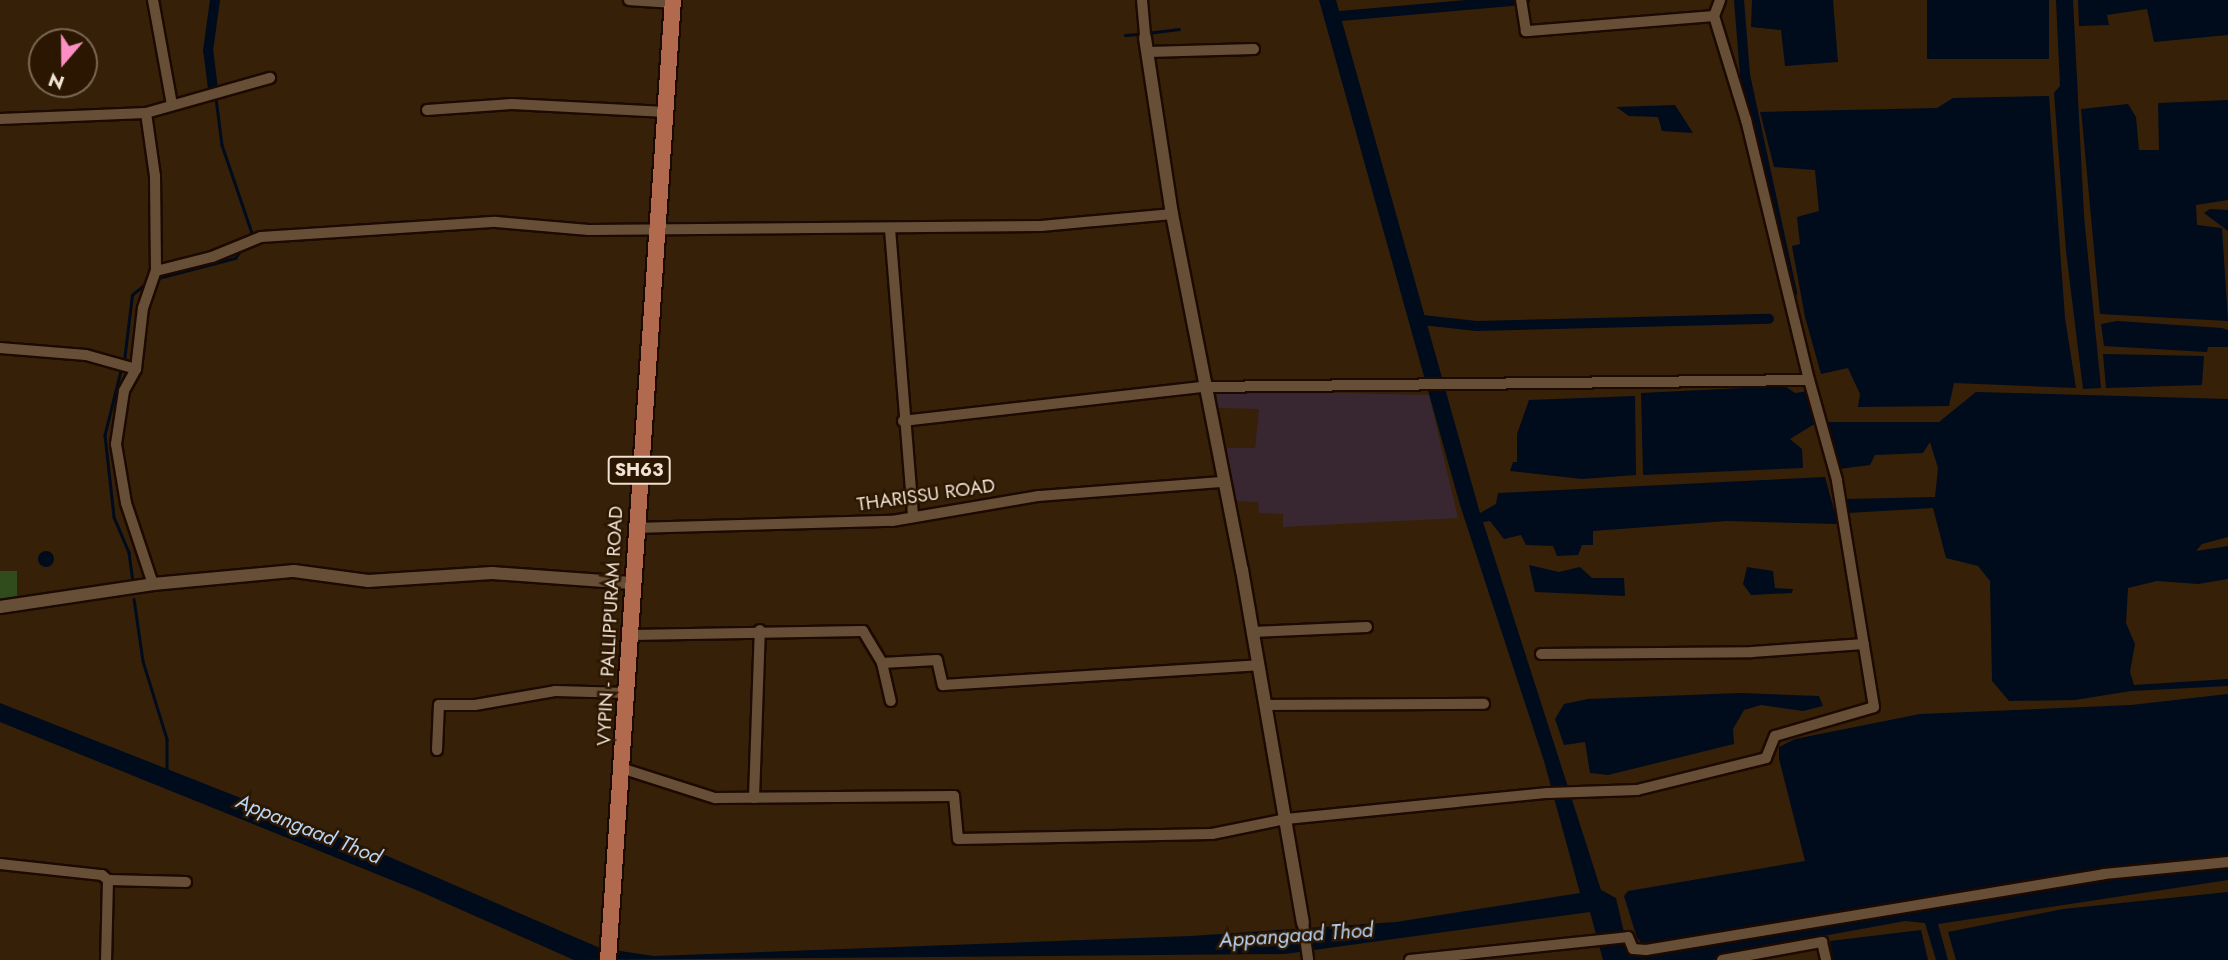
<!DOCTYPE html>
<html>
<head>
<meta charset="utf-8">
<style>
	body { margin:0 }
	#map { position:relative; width:2228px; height:960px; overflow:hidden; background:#362008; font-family:Jost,sans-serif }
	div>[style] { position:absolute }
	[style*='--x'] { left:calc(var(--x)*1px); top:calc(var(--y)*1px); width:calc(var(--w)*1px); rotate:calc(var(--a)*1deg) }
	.education>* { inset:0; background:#382730 }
	.green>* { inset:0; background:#304c1c; transform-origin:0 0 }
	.water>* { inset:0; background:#000b1c; transform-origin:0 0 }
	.round { border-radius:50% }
	.stream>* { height:2.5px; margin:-1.25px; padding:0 1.25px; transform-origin:1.25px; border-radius:1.25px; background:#000b1c }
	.canal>* { height:10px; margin:-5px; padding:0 5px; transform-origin:5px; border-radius:5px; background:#000b1c }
	.roads { filter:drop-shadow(2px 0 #1c0900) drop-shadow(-2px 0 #1c0900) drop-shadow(0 2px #1c0900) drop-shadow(0 -2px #1c0900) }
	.minor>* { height:10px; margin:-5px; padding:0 5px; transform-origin:5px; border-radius:5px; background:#674f37 }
	.tertiary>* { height:12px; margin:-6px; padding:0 6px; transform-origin:6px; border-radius:6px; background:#674f37 }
	.primary>* { height:16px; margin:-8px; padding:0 8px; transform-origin:8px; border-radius:8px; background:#b16a4d }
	span { translate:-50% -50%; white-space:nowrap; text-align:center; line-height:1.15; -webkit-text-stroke:5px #2b1701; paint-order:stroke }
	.shield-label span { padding:2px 5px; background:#2b1701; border:2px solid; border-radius:5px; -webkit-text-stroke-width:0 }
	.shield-label { font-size:18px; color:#f0e2d4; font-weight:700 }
	.street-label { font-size:19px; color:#f0e2d4 }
	.water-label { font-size:21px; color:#b6d4f5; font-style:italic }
	.north { position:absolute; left:28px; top:28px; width:70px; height:70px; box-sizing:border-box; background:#2b1701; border:2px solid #7a6855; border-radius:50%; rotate:200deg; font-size:19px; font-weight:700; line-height:28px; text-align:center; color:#f0e2d4 }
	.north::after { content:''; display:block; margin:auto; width:24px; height:32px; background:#fb8fc4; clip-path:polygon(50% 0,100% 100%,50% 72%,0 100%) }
</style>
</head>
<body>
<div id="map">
	<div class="education">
		<i style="clip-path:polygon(1302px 392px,1429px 395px,1458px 518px,1283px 527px,1283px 514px,1259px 513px,1258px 502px,1231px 501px,1227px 448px,1255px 448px,1259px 409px,1216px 408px,1217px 394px)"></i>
	</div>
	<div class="green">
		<i style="left:0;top:571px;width:17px;height:30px"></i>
	</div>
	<div class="water">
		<i style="clip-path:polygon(1319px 0,1336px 0,1480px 513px,1496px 504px,1498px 493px,1825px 477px,1838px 524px,1727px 521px,1593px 531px,1593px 545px,1582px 545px,1578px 555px,1557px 556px,1553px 546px,1526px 545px,1521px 535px,1504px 539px,1490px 521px,1483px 522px,1601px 890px,1616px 898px,1629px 954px,2058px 883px,2228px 864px,2228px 880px,1938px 924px,1948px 960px,1936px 960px,1925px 923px,1905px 921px,1731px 953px,1713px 960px,1603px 960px,1590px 912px,1285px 954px,574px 960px,421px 892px,0 722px,0 703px,385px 855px,600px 948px,654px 956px,1191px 936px,1396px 922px,1580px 893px,1544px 761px,1460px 505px)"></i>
		<i style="clip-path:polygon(1752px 0,1833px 0,1838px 62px,1785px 66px,1781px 30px,1751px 27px)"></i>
		<i style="left:1927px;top:0;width:122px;height:59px"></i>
		<i style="clip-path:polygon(2056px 0,2073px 0,2084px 216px,2101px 388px,2083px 389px,2066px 251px,2054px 93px,2060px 86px)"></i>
		<i style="clip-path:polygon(2078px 0,2228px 0,2228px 35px,2154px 42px,2147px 9px,2107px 15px,2109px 25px,2079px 26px)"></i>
		<i style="clip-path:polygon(2049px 96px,2065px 318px,2076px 388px,1954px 383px,1949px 406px,1858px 407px,1860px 394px,1848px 368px,1821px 374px,1805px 317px,1792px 246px,1800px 244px,1797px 217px,1819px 211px,1815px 170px,1774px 167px,1760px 112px,1937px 108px,1953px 98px)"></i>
		<i style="clip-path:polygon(2228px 100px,2228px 200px,2196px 205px,2197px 225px,2222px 228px,2228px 321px,2100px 314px,2081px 109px,2128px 104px,2136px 117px,2139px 150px,2159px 150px,2158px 103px)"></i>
		<i style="clip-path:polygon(1675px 105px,1693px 133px,1662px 131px,1658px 117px,1629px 116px,1616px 107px)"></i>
		<i style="clip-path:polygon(2210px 209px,2228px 210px,2228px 231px,2204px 213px)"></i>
		<i style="clip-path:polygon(2117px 321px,2222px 328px,2228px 330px,2228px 347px,2208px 347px,2207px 352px,2104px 346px,2101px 324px)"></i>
		<i style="clip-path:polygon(2103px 354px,2204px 356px,2202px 385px,2106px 388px)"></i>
		<i style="clip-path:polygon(1785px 386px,1795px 393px,1809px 391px,1816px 423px,1790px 439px,1802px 449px,1803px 468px,1643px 475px,1641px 393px)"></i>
		<i style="clip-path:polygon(1976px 392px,2228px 399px,2228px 537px,2202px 544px,2196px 551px,2228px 546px,2228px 579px,2198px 584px,2157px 581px,2128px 588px,2126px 623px,2135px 644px,2130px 672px,2134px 685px,2228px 679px,2228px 686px,2131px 691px,2075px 700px,2009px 701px,1992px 681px,1990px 581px,1978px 566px,1946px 558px,1933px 508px,1847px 513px,1846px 499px,1935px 497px,1938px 468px,1930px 442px,1923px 453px,1875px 455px,1870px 465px,1839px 469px,1826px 422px,1939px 422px)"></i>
		<i style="clip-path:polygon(1635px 396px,1636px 475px,1582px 479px,1510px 471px,1513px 462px,1517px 462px,1517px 434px,1529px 400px)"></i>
		<i class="round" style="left:38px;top:551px;width:16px;height:16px"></i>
		<i style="clip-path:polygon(1529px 565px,1559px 572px,1580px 567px,1592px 578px,1624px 578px,1625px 596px,1535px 592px)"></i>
		<i style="clip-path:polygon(1747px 567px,1773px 571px,1775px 588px,1793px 589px,1792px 593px,1751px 595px,1743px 584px)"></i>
		<i style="clip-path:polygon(1740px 693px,1819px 696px,1823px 706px,1803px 711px,1761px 705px,1744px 710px,1733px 729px,1734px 744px,1608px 775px,1590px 773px,1585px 742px,1564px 745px,1555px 719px,1564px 704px,1588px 699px)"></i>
		<i style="clip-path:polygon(2228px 694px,2228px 858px,2029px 881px,1905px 906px,1816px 915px,1644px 946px,1637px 938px,1624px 896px,1628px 891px,1805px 861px,1779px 759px,1779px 747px,1795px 739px,1920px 714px,2131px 705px)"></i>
		<i style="clip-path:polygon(2228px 892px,2228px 960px,1956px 960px,1948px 932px,2063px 909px)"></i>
		<i style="clip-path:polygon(1921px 930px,1928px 960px,1833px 960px,1830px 941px)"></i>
	</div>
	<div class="stream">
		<i style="--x:1147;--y:33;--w:32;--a:-7"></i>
		<i style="--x:1125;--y:35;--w:16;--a:-4"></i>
		<i style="--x:216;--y:98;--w:47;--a:82.7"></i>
		<i style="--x:222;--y:145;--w:93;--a:71.2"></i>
		<i style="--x:252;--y:233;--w:7;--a:117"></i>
		<i style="--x:158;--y:278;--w:80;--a:-14.6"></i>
		<i style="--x:235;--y:258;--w:10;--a:-53"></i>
		<i style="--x:124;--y:361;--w:66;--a:-83.1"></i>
		<i style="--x:132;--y:295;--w:17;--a:-40"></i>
		<i style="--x:122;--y:367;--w:70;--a:104"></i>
		<i style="--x:105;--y:435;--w:82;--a:83.7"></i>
		<i style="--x:114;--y:517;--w:39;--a:67"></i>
		<i style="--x:129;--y:553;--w:30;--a:82"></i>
		<i style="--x:134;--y:599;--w:63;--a:81.7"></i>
		<i style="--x:143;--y:661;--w:82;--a:72.9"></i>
		<i style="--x:167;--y:739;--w:31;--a:90"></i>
	</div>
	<div class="canal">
		<i style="--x:1739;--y:0;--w:75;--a:85.4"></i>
		<i style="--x:1745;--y:75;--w:223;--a:77.8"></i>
		<i style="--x:1329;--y:17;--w:197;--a:-5"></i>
		<i style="--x:213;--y:89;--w:38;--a:-97"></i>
		<i style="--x:208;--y:51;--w:51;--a:-82.2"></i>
		<i style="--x:1416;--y:326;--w:8;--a:-45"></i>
		<i style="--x:1422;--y:320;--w:55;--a:6.2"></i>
		<i style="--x:1477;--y:326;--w:292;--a:-1.4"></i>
	</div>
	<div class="roads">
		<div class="minor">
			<i style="--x:153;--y:0;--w:107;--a:79.7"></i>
			<i style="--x:629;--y:0;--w:44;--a:3.9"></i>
			<i style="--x:1142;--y:0;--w:38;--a:85"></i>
			<i style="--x:1714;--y:16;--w:17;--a:-69"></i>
			<i style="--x:1148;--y:52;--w:106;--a:-1.6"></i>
			<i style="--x:427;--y:110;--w:85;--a:-4"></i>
			<i style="--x:512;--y:104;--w:154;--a:3"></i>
			<i style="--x:146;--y:113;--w:129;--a:-15.8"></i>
			<i style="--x:0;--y:119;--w:146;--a:-2.4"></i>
			<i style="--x:146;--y:113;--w:64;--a:81.9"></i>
			<i style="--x:155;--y:176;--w:95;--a:89.4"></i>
			<i style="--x:890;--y:229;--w:289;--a:85.4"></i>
			<i style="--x:0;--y:348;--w:86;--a:4.7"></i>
			<i style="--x:86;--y:355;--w:52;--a:15.6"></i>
			<i style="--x:136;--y:369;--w:25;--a:119"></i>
			<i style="--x:124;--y:391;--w:54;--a:98.6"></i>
			<i style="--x:116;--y:444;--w:60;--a:80.4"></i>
			<i style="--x:126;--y:503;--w:85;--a:71.6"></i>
			<i style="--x:136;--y:369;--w:61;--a:-83.5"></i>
			<i style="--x:143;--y:308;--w:39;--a:-71"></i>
			<i style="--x:156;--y:271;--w:58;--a:-14"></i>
			<i style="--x:212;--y:257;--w:53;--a:-22.2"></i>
			<i style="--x:261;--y:237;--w:235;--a:-3.7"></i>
			<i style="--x:496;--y:222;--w:93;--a:4.9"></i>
			<i style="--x:589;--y:230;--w:452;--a:-0.5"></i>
			<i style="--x:1041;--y:226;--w:132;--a:-5.2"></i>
			<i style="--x:903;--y:421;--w:302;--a:-6.5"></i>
			<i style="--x:1203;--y:387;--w:606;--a:-0.66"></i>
			<i style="--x:1809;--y:380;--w:268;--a:-103.6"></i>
			<i style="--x:1746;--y:120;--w:109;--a:-107.1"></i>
			<i style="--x:1714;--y:16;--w:189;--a:175.4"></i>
			<i style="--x:1526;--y:31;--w:31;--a:-99"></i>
			<i style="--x:634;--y:528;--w:258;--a:-1.6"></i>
			<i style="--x:892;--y:521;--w:149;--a:-9.7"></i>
			<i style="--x:1039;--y:496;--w:184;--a:-4.4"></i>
			<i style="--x:1252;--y:632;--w:115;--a:-2.5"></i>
			<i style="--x:631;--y:635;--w:232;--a:-1"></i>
			<i style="--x:863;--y:631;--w:37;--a:59"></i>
			<i style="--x:882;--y:663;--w:55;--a:-3.1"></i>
			<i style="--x:937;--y:660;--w:26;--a:77"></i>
			<i style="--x:943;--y:685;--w:316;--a:-3.6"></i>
			<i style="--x:1541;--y:654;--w:211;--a:-0.5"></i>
			<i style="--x:1752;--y:652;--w:112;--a:-4.1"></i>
			<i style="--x:882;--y:663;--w:39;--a:77"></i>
			<i style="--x:1265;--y:705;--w:219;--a:-0.3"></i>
			<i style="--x:437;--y:750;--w:45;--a:-87.5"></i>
			<i style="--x:439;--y:705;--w:36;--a:0"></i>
			<i style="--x:475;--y:705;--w:81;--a:-9.9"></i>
			<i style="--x:555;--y:691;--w:73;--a:1.6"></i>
			<i style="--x:624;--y:769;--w:96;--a:17.7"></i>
			<i style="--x:715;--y:798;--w:239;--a:-0.5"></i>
			<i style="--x:954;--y:796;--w:43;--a:84.7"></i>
			<i style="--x:958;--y:839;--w:254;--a:-1.1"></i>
			<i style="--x:1212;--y:834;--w:76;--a:-11.5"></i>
			<i style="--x:1286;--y:819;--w:263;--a:-5.7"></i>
			<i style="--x:1548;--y:793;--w:89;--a:-1.9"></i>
			<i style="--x:1637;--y:790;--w:133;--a:-13.9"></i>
			<i style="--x:1766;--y:758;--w:24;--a:-68"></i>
			<i style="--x:1775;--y:736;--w:103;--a:-16.3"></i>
			<i style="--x:1874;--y:707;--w:230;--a:-99.3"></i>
			<i style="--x:1837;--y:480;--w:104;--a:-105.6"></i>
			<i style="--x:754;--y:798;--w:168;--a:-88"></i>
			<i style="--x:0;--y:864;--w:103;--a:6.2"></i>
			<i style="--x:102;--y:875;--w:8;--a:40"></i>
			<i style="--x:108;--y:880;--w:80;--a:91.4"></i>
			<i style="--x:108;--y:880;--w:78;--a:1.5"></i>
			<i style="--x:1303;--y:923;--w:37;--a:82"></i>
			<i style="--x:1410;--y:960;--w:219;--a:-6"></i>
			<i style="--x:1628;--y:937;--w:13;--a:67"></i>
			<i style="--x:1633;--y:949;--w:13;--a:4"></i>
			<i style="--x:1646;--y:950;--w:464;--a:-9.4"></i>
			<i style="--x:2104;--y:874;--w:125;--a:-5.5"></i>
			<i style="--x:1722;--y:960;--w:102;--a:-10.2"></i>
			<i style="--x:1822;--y:942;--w:18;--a:77"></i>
		</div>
		<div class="tertiary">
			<i style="--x:1145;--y:38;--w:178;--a:81.3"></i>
			<i style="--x:1172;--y:214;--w:363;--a:78.9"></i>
			<i style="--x:1242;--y:570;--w:358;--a:80.2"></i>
			<i style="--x:0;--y:607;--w:155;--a:-8.5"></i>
			<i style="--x:153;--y:584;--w:142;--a:-5.3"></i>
			<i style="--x:294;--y:571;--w:75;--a:7.7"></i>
			<i style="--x:368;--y:581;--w:124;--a:-3.7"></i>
			<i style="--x:492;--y:573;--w:140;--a:4.1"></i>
		</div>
		<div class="primary">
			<i style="--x:608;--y:960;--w:962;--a:-86.13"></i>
		</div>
	</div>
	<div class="shield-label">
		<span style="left:639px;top:470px">SH63</span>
	</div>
	<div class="street-label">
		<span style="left:926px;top:495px;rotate:-8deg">THARISSU ROAD</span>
		<span style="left:610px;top:626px;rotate:-87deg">VYPIN - PALLIPPURAM ROAD</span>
	</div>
	<div class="water-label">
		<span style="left:309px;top:829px;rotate:22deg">Appangaad Thod</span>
		<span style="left:1296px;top:935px;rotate:-4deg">Appangaad Thod</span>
	</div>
	<div class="north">N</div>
</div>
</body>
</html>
